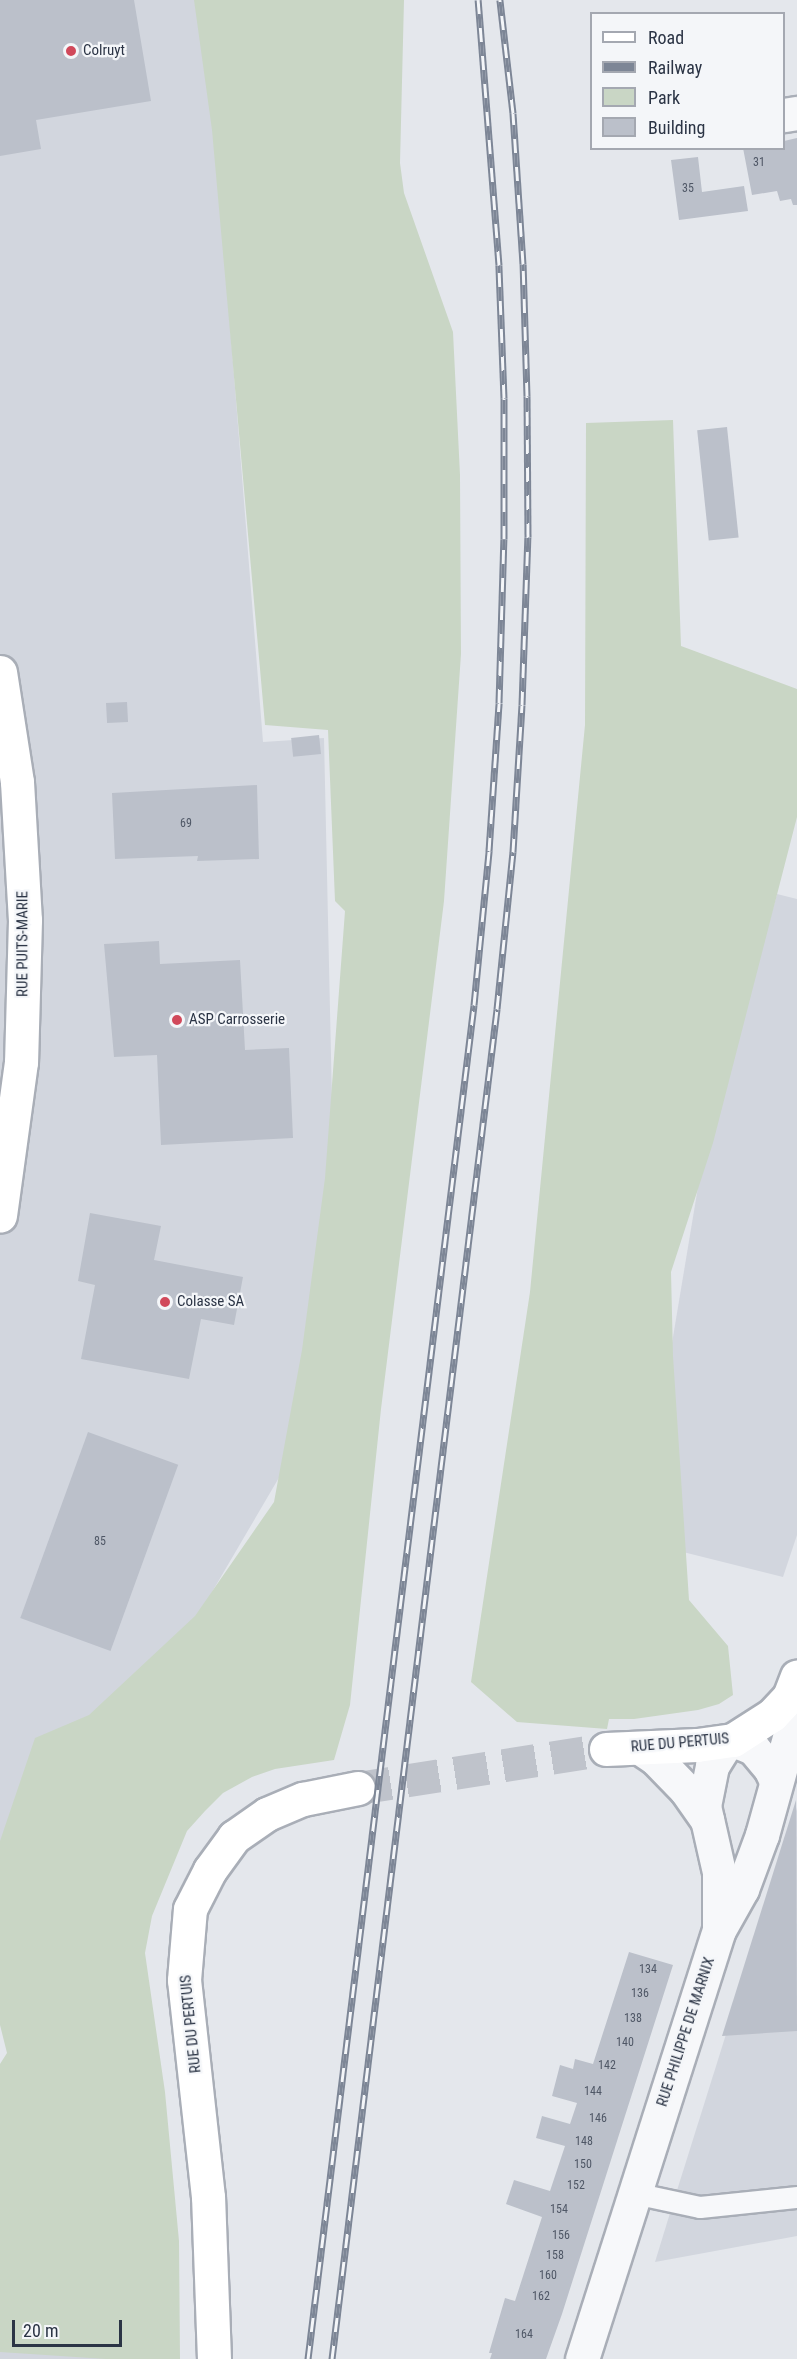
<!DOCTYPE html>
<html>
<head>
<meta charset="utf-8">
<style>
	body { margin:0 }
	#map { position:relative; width:797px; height:2359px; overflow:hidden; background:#e4e7ec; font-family:"Roboto Condensed",sans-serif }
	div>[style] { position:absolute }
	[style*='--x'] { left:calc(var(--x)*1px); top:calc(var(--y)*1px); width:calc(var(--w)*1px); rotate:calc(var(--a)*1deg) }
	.built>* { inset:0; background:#d2d6de }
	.green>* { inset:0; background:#c9d6c5 }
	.building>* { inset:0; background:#bbc0ca; transform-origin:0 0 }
	.secondary-tunnel>* { height:33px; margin-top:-16.5px; transform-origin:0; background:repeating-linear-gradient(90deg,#bfc3cb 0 33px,transparent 0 49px) }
	.roads { filter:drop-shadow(2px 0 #a9aeb7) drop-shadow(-2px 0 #a9aeb7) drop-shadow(0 2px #a9aeb7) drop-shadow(0 -2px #a9aeb7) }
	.lane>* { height:21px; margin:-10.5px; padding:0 10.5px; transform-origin:10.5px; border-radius:10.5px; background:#f7f8fa }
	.street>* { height:33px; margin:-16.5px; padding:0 16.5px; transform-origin:16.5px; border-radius:16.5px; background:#f7f8fa }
	.secondary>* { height:33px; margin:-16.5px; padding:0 16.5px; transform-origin:16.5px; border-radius:16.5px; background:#fff }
	.rail>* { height:7px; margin-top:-3.5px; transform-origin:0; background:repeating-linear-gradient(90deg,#f4f6f9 0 14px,#7d8696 0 28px); box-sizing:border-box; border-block:2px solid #7d8696 }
	.dots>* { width:16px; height:16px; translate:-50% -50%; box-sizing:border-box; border:3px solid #f4f6f9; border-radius:50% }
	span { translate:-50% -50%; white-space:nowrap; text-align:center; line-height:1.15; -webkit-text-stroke:4.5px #f4f6f9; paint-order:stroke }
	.number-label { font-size:12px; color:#4f5766 }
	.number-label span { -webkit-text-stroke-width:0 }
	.poi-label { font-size:15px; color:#2b3445 }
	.left { translate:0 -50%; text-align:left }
	.street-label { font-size:15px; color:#2b3445 }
	.legend { position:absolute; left:590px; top:12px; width:195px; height:138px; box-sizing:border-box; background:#f4f6f9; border:2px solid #a4a8b1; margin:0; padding:8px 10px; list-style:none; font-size:18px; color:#2b3445 }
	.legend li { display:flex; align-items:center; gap:12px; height:30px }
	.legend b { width:30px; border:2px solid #a4a8b1 }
	.scale { position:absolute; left:12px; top:2320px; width:110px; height:27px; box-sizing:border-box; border:3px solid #2b3445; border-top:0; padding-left:8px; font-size:18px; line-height:21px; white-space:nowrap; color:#2b3445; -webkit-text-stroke:4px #f4f6f9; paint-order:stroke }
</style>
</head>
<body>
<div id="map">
	<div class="built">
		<i style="clip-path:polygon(0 0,200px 0,209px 59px,263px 742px,324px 738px,334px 1191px,294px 1452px,130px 1732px,0 1887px)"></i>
		<i style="clip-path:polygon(777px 894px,797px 899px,797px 1535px,783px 1577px,639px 1541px,701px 1169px)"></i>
		<i style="clip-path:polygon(797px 1808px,797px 2236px,655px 2262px,674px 2200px)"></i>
		<i style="clip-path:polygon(0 2343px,158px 2359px,0 2359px)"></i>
	</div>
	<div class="green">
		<i style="clip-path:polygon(194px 0,404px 0,400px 163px,404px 193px,453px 332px,460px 475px,461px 654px,444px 901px,381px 1409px,350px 1705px,334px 1760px,275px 1769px,252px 1777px,223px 1793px,205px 1811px,187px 1831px,152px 1916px,145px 1953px,165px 2092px,179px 2241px,180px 2359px,106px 2359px,0 2352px,0 2064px,7px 2053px,0 2025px,0 1841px,35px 1738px,89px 1715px,195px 1616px,274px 1502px,302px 1350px,325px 1178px,345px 911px,335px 901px,328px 730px,265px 725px,212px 130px)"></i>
		<i style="clip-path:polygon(673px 420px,681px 646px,797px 689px,797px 817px,713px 1143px,671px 1272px,673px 1356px,689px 1600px,728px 1646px,733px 1695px,719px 1704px,698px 1710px,634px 1719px,609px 1719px,607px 1729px,517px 1722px,471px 1682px,530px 1292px,585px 725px,586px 423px)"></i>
	</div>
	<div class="building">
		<i style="clip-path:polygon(0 0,134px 0,151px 101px,36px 120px,41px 149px,0 156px)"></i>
		<i style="clip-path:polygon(797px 138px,797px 205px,793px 205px,791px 199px,780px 201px,777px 191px,752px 195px,743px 148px,784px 148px,784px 141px)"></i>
		<i style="clip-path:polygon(698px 157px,702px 192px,744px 186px,748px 211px,679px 220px,671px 160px)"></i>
		<i style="left:727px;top:427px;width:111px;height:30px;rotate:84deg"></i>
		<i style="left:127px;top:702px;width:20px;height:21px;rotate:87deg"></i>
		<i style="left:319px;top:735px;width:19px;height:28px;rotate:84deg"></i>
		<i style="clip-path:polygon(257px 785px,259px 859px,197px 861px,198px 856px,115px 859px,112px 793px)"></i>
		<i style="clip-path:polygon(159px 941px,160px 964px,240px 960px,245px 1050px,289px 1048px,293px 1138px,161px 1145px,157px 1055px,114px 1057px,104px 944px)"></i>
		<i style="clip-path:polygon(90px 1213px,161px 1226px,154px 1260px,243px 1277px,234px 1325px,201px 1319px,189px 1379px,81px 1359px,95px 1285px,78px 1281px)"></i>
		<i style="left:88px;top:1432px;width:96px;height:198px;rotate:20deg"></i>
		<i style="clip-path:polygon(796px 1800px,797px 2031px,722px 2036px)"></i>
		<i style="clip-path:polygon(629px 1952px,673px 1965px,562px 2314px,546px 2359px,490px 2359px,492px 2353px,489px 2353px,505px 2298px,515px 2301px,542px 2217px,506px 2204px,514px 2180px,550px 2191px,565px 2146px,536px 2138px,542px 2116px,570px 2124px,577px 2103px,552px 2096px,560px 2065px,573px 2069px,575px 2059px,593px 2064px)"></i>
	</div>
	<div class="secondary-tunnel">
		<i style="--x:358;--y:1788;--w:251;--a:-8.9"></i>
	</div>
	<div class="roads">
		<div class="lane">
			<i style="--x:634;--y:2193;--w:67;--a:12"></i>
			<i style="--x:700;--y:2207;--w:98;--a:-5.9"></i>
		</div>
		<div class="street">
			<i style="--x:784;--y:115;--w:13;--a:-9"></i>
			<i style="--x:640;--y:1748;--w:18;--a:34"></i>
			<i style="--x:655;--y:1758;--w:45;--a:45.9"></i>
			<i style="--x:686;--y:1790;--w:37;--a:55"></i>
			<i style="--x:719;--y:1928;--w:56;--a:-90"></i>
			<i style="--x:719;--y:1872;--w:68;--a:-102.8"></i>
			<i style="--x:704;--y:1806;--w:41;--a:-78.7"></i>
			<i style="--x:712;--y:1766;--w:22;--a:-58"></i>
			<i style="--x:724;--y:1747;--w:11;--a:-38"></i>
			<i style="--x:733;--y:1740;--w:22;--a:22"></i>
			<i style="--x:753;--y:1748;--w:26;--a:50"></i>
			<i style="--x:770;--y:1768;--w:14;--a:65"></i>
			<i style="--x:582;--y:2359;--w:450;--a:-72.3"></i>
			<i style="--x:719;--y:1930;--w:47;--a:-60.7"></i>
			<i style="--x:742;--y:1889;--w:58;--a:-69.7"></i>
			<i style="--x:762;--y:1835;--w:131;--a:-74.5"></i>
		</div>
		<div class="secondary">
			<i style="--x:0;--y:672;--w:111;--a:81.2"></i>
			<i style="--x:17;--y:782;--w:138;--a:86.7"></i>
			<i style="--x:25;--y:920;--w:142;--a:91.6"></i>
			<i style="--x:21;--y:1062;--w:155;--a:97.8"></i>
			<i style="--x:606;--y:1749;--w:91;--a:-2.5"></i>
			<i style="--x:697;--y:1745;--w:36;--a:-8"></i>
			<i style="--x:733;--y:1740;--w:46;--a:-32.7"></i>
			<i style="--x:772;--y:1715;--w:25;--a:-47"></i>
			<i style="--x:789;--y:1697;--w:22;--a:-69"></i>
			<i style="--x:214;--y:2359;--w:162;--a:-92.1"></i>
			<i style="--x:208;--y:2197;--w:218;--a:-96.3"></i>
			<i style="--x:184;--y:1980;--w:71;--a:-85.2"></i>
			<i style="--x:190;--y:1909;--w:44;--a:-62.9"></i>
			<i style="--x:210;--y:1870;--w:41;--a:-54"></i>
			<i style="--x:234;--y:1837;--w:40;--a:-34.9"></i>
			<i style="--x:267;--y:1814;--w:39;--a:-23"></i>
			<i style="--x:303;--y:1799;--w:56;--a:-11.3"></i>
		</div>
	</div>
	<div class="rail">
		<i style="--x:308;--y:2359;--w:1364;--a:-83.01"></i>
		<i style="--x:474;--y:1005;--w:155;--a:-84.4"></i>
		<i style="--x:489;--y:851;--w:148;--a:-86.1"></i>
		<i style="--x:499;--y:703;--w:164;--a:-88.3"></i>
		<i style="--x:504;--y:539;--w:141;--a:-90"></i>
		<i style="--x:504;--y:398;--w:133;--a:-92.2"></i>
		<i style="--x:499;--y:265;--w:266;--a:-94.5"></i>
		<i style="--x:332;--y:2359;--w:1360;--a:-83.03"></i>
		<i style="--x:497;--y:1009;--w:158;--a:-84.2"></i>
		<i style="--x:513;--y:852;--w:147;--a:-86.5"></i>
		<i style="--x:522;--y:705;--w:168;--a:-88"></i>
		<i style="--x:528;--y:537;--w:141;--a:-90.4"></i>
		<i style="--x:527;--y:396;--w:132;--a:-91.7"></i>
		<i style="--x:523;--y:264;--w:151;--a:-93.8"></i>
		<i style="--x:513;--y:113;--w:114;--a:-96.6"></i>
	</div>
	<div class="dots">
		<i style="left:71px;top:51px;background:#d1495b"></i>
		<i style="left:177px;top:1020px;background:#d1495b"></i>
		<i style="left:165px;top:1302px;background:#d1495b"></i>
	</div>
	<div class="number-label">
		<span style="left:759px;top:163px">31</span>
		<span style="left:688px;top:189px">35</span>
		<span style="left:186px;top:824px">69</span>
		<span style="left:100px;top:1542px">85</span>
		<span style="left:648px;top:1970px">134</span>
		<span style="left:640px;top:1994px">136</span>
		<span style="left:633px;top:2019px">138</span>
		<span style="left:625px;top:2043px">140</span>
		<span style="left:607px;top:2066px">142</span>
		<span style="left:593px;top:2092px">144</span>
		<span style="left:598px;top:2119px">146</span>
		<span style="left:584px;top:2142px">148</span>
		<span style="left:583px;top:2165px">150</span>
		<span style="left:576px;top:2186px">152</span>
		<span style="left:559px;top:2210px">154</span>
		<span style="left:561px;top:2236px">156</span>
		<span style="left:555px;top:2256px">158</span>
		<span style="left:548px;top:2276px">160</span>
		<span style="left:541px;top:2297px">162</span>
		<span style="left:524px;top:2335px">164</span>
	</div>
	<div class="poi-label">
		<span class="left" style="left:83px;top:51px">Colruyt</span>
		<span class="left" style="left:189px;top:1020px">ASP Carrosserie</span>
		<span class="left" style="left:177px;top:1302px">Colasse SA</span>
	</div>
	<div class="street-label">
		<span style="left:23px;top:944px;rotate:-90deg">RUE PUITS-MARIE</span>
		<span style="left:680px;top:1743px;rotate:-5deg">RUE DU PERTUIS</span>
		<span style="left:191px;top:2024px;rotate:-96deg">RUE DU PERTUIS</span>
		<span style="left:686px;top:2032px;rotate:-72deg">RUE PHILIPPE DE MARNIX</span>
	</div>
	<ul class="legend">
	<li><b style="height:8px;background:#fff"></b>Road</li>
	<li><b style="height:8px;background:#7d8696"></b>Railway</li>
	<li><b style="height:16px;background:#c9d6c5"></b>Park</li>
	<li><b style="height:16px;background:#bbc0ca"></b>Building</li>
	</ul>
	<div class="scale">20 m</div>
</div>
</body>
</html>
